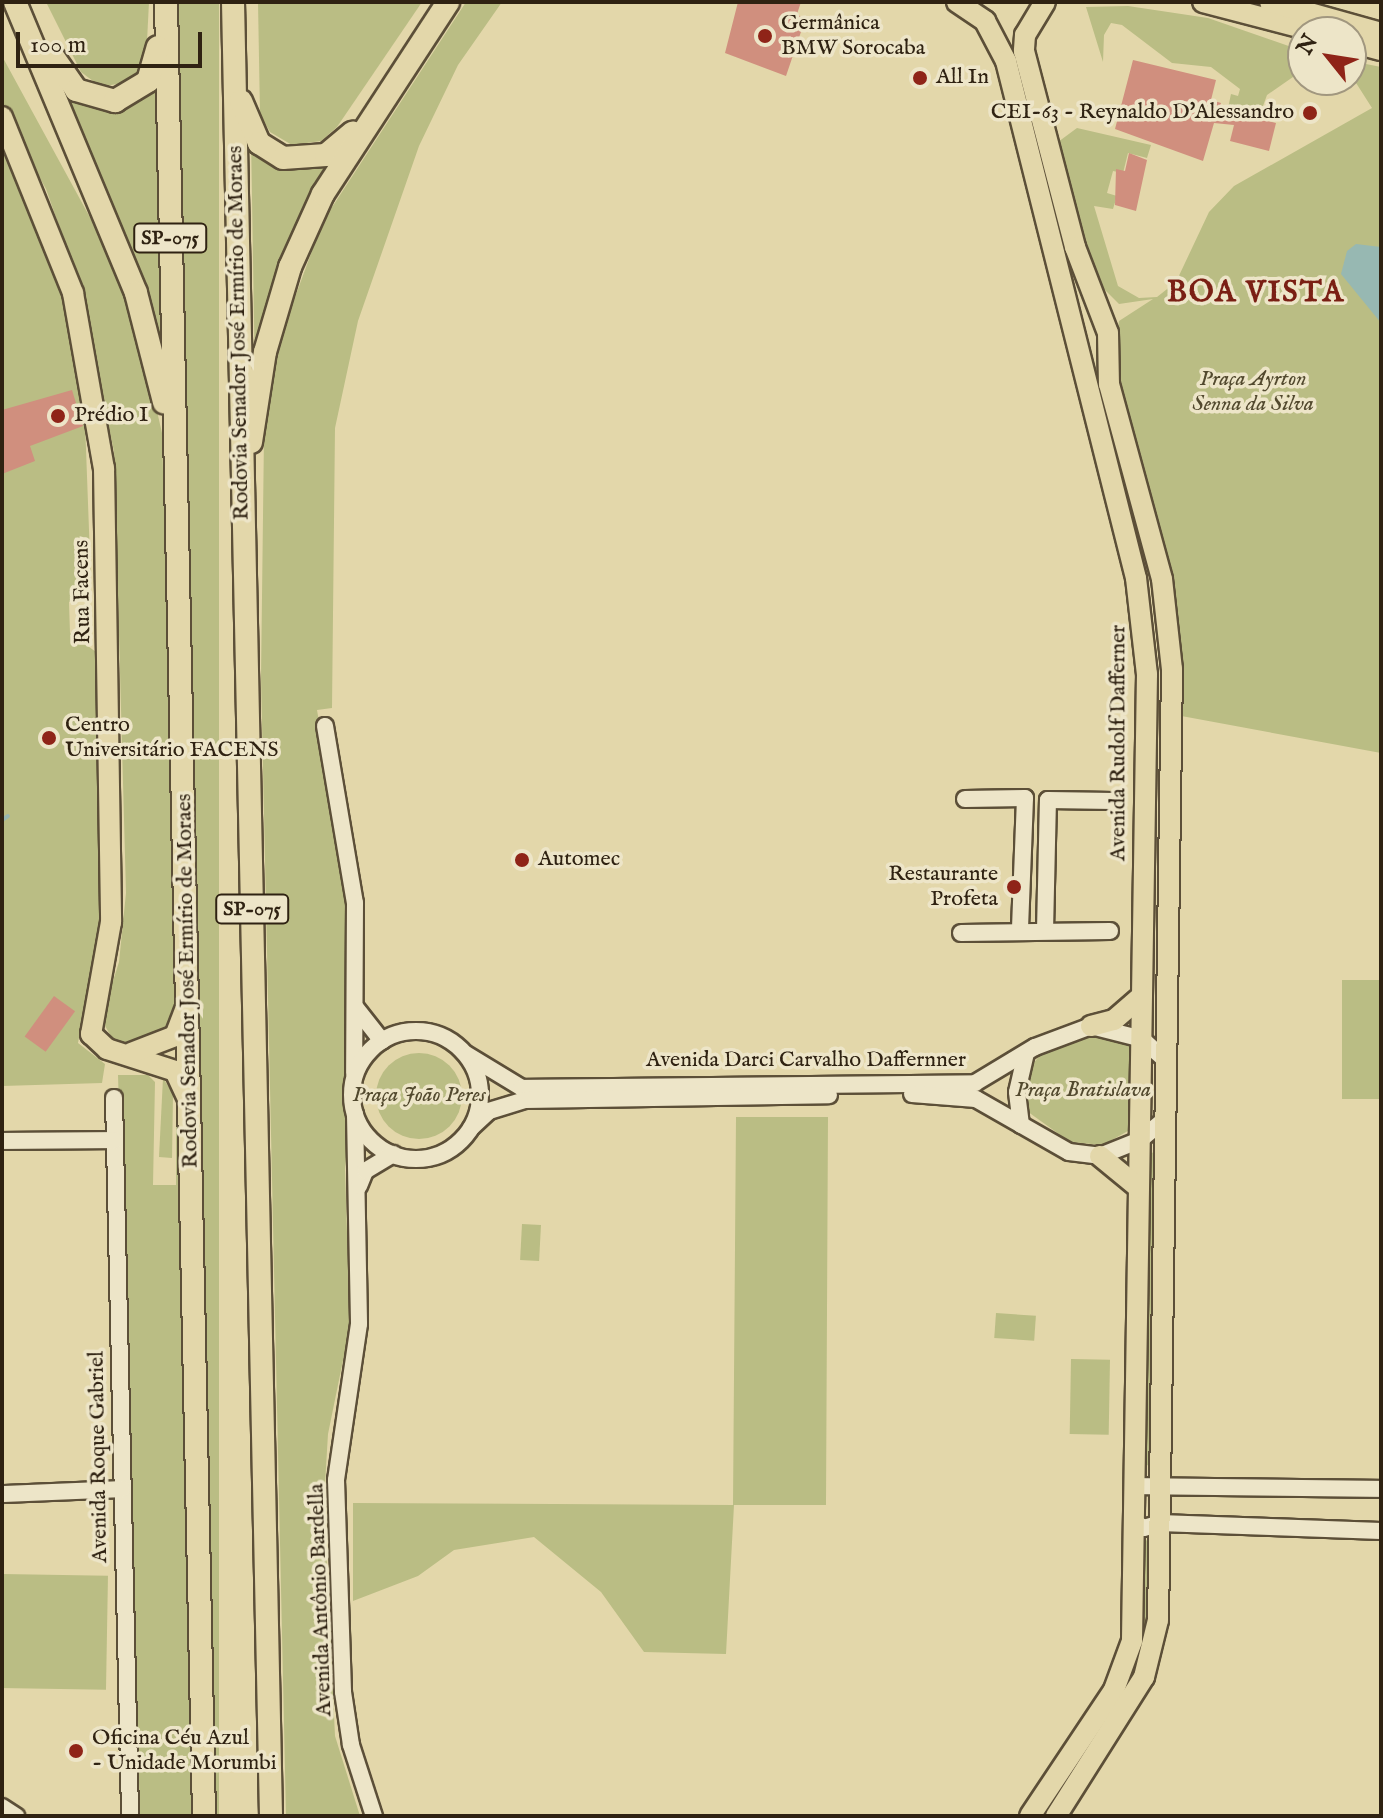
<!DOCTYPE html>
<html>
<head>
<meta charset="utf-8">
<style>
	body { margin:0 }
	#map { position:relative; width:1383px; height:1818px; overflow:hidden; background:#e3d7aa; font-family:"IM FELL English",serif }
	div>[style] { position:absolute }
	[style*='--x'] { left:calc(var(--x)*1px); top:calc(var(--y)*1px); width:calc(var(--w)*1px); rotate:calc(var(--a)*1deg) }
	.green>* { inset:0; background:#babd84; transform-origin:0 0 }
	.round { border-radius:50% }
	.water>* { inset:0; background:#97b8b2 }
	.stream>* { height:4px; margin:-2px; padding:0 2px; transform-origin:2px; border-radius:2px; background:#97b8b2 }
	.building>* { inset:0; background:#d08f7e; transform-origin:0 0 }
	.roads { filter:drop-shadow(2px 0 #5c4f38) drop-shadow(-2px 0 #5c4f38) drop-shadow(0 2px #5c4f38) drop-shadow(0 -2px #5c4f38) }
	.minor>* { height:16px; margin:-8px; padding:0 8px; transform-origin:8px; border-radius:8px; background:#ede5c8 }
	.minor>.ring { margin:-8px; padding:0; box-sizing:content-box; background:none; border:16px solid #ede5c8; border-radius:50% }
	.major>* { height:20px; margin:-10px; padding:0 10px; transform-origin:10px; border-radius:10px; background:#e3d7aa }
	.highway>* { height:22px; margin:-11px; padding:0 11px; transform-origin:11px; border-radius:11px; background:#e3d7aa }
	.dots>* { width:22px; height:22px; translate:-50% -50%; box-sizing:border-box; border:4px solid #ede5c8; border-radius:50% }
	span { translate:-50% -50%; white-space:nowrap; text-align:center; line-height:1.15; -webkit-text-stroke:7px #ede5c8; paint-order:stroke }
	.shield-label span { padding:2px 6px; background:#ede5c8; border:2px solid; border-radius:6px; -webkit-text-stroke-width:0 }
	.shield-label { font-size:20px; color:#2f2212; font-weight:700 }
	.poi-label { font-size:22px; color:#2f2212 }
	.left { translate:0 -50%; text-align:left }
	.right { translate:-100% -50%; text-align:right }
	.street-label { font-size:22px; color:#2f2212 }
	.park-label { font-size:22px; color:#52492e; font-style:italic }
	.district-label { font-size:30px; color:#7a1f14; font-weight:700; letter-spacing:2px }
	.frame { position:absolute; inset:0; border:4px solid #2f2212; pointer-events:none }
	.north { position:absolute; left:1287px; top:16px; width:80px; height:80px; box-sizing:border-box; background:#ede5c8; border:2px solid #a1977f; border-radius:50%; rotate:300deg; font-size:22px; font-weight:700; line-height:32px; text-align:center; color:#2f2212 }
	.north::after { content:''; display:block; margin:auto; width:28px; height:36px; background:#8f2418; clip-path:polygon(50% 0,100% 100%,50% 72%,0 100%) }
	.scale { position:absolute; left:16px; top:32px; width:186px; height:36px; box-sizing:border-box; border:4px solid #2f2212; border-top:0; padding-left:10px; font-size:24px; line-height:28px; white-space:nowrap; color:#2f2212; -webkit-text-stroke:6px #ede5c8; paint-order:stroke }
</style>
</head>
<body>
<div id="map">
	<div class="green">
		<i style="clip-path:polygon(46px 2px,149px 2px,146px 61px,132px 81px,101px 87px,81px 72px)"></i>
		<i style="left:176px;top:2px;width:43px;height:1815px"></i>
		<i style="clip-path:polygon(258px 2px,422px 2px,337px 127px,321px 141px,292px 145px,270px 132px,260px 114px)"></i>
		<i style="clip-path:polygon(466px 2px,502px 2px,458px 65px,419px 146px,358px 321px,335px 428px,332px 708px,317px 710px,351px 906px,352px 1156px,346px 1157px,345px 1170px,350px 1326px,328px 1434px,324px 1501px,335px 1736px,360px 1816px,286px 1816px,261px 678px,264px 435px,280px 338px,323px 221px)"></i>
		<i style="clip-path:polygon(1128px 6px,1208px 18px,1303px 51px,1303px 70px,1267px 95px,1263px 106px,1228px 108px,1231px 94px,1238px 96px,1240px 89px,1211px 67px,1172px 63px,1122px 25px,1111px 23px,1104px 35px,1103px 62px,1086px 7px)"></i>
		<i style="clip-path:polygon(2px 56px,129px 289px,162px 433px,177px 1011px,169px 1030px,131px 1044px,115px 1043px,101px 1019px,119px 962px,126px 893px,114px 451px,74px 268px,46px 189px,2px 109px)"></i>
		<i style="clip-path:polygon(1351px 61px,1381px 67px,1381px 753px,1176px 715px,1168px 592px,1114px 357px,1119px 321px,1153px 299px,1119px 304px,1094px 279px,1058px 142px,1077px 128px,1151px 145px,1147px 158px,1128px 153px,1123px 173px,1113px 171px,1107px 193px,1117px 196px,1113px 209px,1094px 206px,1118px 286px,1139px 298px,1157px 297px,1176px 282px,1209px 212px,1234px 186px,1372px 108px,1351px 75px)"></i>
		<i style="clip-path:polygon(56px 85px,118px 108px,156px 90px,161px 338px)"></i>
		<i style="clip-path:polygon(251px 138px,262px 154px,349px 145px,255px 381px)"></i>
		<i style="clip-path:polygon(2px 145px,69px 305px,85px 422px,91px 584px,69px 602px,70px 633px,96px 652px,100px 923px,78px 1043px,105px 1064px,102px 1083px,2px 1086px)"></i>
		<i style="left:1381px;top:980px;width:119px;height:39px;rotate:90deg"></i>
		<i style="clip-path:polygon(1107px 1034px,1136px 1042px,1135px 1127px,1103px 1145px,1070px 1142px,1024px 1109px,1027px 1071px,1041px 1054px,1066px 1041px)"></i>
		<i class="round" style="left:376px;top:1053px;width:86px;height:86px"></i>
		<i style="clip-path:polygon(118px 1075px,148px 1075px,155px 1082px,153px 1185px,179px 1185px,193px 1816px,140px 1816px)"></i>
		<i style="clip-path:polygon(163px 1078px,173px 1094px,172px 1158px,159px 1157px)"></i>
		<i style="clip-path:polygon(736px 1117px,828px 1117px,826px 1505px,734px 1505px,726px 1654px,644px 1652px,601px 1592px,534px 1537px,454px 1550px,418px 1576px,353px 1601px,353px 1503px,733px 1505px)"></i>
		<i style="clip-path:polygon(1157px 1152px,1154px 1469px,1142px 1462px,1150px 1153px)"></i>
		<i style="left:522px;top:1224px;width:19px;height:36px;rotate:3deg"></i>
		<i style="left:996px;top:1313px;width:40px;height:25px;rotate:4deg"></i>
		<i style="left:1071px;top:1359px;width:39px;height:75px;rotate:1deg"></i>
		<i style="clip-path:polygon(1143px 1540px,1153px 1541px,1151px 1634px,1142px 1665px,1049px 1816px,1039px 1816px,1117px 1697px)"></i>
		<i style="left:2px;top:1574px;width:106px;height:114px;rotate:1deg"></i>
	</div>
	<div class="water">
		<i style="clip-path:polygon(1356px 244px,1381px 247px,1381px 323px,1341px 274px,1347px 251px)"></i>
	</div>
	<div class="stream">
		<i style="--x:2;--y:820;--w:7;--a:-34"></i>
	</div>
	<div class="building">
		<i style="clip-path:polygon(738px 2px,801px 2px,797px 14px,805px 20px,786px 76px,725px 53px)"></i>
		<i style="clip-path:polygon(1133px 60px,1216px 80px,1211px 100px,1221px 103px,1219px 109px,1276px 123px,1269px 151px,1230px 141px,1234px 125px,1214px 123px,1203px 161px,1115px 129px)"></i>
		<i style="clip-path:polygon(1129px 153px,1147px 160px,1136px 211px,1115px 205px,1116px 169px,1125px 171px)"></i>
		<i style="clip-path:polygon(72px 390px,83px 426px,30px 446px,35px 461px,2px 474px,2px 410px)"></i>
		<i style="left:54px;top:996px;width:26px;height:50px;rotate:36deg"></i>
	</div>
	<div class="roads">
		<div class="minor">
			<i style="--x:325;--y:726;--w:180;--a:80.4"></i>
			<i style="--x:355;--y:903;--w:170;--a:90.3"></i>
			<i style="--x:965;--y:799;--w:60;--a:-1"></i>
			<i style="--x:1025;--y:798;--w:133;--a:92.2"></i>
			<i style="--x:1045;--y:931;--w:131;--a:-88.7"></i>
			<i style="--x:1048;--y:800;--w:65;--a:0.9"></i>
			<i style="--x:961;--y:933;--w:149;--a:-0.8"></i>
			<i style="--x:356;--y:1008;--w:42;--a:51.8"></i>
			<i class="ring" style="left:352px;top:1031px;width:112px;height:112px"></i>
			<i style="--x:466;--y:1054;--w:66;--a:31.3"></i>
			<i style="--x:522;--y:1088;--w:453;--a:-0.6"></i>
			<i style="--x:975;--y:1083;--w:70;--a:-31"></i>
			<i style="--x:1035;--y:1047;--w:60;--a:-20.6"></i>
			<i style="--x:1091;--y:1026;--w:53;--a:14.3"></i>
			<i style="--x:1142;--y:1039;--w:30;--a:42"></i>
			<i style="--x:912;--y:1094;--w:64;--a:4.5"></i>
			<i style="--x:976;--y:1099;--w:107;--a:29.7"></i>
			<i style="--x:1069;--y:1152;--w:31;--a:7"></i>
			<i style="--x:1100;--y:1156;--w:43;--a:-21.8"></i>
			<i style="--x:1140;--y:1140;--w:33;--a:-40"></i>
			<i style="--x:114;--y:1098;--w:718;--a:88.72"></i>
			<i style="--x:355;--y:1114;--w:210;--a:88.9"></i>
			<i style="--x:359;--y:1324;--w:158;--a:98.4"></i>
			<i style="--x:336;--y:1480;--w:212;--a:88.1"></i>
			<i style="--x:343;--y:1692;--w:54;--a:81.4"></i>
			<i style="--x:351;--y:1745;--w:75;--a:72.1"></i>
			<i style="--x:1021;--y:1125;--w:33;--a:-97"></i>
			<i style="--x:1017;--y:1092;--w:40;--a:-77"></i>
			<i style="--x:471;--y:1128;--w:25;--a:-43"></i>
			<i style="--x:489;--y:1111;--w:38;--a:-17"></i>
			<i style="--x:525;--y:1100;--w:304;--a:-0.9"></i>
			<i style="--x:2;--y:1141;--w:112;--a:-0.5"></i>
			<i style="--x:359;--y:1186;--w:16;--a:-68"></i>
			<i style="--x:365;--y:1171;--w:33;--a:-31"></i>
			<i style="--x:1136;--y:1486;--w:245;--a:0.7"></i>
			<i style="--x:2;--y:1494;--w:120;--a:-2.4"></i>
			<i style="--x:1136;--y:1523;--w:9;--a:32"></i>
			<i style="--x:1144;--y:1528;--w:17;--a:-17"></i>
			<i style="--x:1160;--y:1523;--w:221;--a:2.1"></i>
			<i style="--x:2;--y:1807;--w:17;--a:33"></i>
		</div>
		<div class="major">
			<i style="--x:957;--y:2;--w:34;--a:34"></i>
			<i style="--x:985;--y:21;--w:45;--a:62.3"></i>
			<i style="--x:1006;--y:61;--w:533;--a:75.89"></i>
			<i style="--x:1136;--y:578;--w:97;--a:83.5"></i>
			<i style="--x:1147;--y:674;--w:967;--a:90.89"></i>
			<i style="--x:1132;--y:1641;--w:52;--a:110.2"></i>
			<i style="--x:1114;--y:1690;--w:151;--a:123.7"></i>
			<i style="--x:1045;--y:2;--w:39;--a:121"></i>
			<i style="--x:1025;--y:35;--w:16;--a:94"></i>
			<i style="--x:1024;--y:51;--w:203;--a:75.4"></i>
			<i style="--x:1075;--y:247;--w:92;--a:69"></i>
			<i style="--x:1108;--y:333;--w:51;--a:88.9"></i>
			<i style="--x:1109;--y:384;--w:202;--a:74.8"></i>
			<i style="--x:1162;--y:579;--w:91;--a:83.7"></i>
			<i style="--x:1172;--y:669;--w:951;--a:90.84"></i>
			<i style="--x:1158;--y:1620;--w:59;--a:103.8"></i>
			<i style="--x:1144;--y:1677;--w:165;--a:122.3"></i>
			<i style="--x:1203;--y:2;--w:118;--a:14.7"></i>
			<i style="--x:1270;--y:2;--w:115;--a:15.6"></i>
			<i style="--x:1351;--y:42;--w:31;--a:15"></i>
			<i style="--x:2;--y:117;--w:190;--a:68"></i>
			<i style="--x:73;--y:293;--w:178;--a:80"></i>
			<i style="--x:104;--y:468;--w:454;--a:89.1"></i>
			<i style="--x:111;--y:922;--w:114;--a:100.1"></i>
			<i style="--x:91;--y:1034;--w:22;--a:43"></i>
			<i style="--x:107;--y:1049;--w:71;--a:17.9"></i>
			<i style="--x:175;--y:1071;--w:29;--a:65"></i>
			<i style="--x:1091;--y:1026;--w:24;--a:-15"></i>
			<i style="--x:1114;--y:1020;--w:37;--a:-41"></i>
			<i style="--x:131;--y:1053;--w:47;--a:-21.1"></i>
			<i style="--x:175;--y:1036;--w:28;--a:-69"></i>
			<i style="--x:1100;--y:1156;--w:50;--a:39.4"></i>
		</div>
		<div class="highway">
			<i style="--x:15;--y:2;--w:315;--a:67.4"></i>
			<i style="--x:136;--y:293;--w:113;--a:75.6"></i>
			<i style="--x:166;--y:2;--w:1814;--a:88.8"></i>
			<i style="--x:233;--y:2;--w:1814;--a:88.8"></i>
			<i style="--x:54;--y:58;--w:39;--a:55"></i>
			<i style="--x:76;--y:90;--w:41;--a:15.8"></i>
			<i style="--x:115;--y:101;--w:39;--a:-31"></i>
			<i style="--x:148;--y:81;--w:35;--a:-74"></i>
			<i style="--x:241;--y:101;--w:46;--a:66.8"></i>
			<i style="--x:259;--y:143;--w:28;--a:32"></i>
			<i style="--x:283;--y:158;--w:43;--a:-4"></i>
			<i style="--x:326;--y:155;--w:35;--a:-40"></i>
			<i style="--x:251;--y:442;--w:91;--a:-81.2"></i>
			<i style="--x:265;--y:352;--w:89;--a:-73.6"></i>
			<i style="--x:290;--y:267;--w:80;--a:-65.7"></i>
			<i style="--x:323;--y:194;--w:229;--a:-56.9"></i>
		</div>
	</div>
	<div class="dots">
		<i style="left:765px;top:36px;background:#8f2418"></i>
		<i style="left:920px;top:78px;background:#8f2418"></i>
		<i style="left:1310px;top:113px;background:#8f2418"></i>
		<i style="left:58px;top:416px;background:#8f2418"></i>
		<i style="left:49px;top:738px;background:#8f2418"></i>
		<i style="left:522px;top:860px;background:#8f2418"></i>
		<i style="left:1014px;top:887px;background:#8f2418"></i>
		<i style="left:76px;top:1751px;background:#8f2418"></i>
	</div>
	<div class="shield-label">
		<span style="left:170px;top:238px">SP-075</span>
		<span style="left:252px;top:909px">SP-075</span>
	</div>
	<div class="poi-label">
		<span class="left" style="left:781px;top:36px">Germânica<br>BMW Sorocaba</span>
		<span class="left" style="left:936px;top:78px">All In</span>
		<span class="right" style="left:1294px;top:113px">CEI-63 - Reynaldo D'Alessandro</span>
		<span class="left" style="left:74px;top:416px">Prédio I</span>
		<span class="left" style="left:65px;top:738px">Centro<br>Universitário FACENS</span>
		<span class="left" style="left:538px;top:860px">Automec</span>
		<span class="right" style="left:998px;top:887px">Restaurante<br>Profeta</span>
		<span class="left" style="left:92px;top:1751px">Oficina Céu Azul<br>- Unidade Morumbi</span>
	</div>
	<div class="street-label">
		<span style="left:239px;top:333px;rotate:-91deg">Rodovia Senador José Ermírio de Moraes</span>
		<span style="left:83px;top:592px;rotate:-91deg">Rua Facens</span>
		<span style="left:1119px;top:743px;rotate:-90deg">Avenida Rudolf Dafferner</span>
		<span style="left:188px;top:981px;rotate:-91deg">Rodovia Senador José Ermírio de Moraes</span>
		<span style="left:806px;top:1061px">Avenida Darci Carvalho Daffernner</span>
		<span style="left:99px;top:1457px;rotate:-91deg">Avenida Roque Gabriel</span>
		<span style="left:321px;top:1600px;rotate:-92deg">Avenida Antônio Bardella</span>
	</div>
	<div class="park-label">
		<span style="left:1253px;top:392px">Praça Ayrton<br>Senna da Silva</span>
		<span style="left:1083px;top:1091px">Praça Bratislava</span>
		<span style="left:419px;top:1096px">Praça João Peres</span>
	</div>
	<div class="district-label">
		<span style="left:1256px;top:293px">BOA VISTA</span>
	</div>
	<div class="frame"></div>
	<div class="north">N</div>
	<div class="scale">100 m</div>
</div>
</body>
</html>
